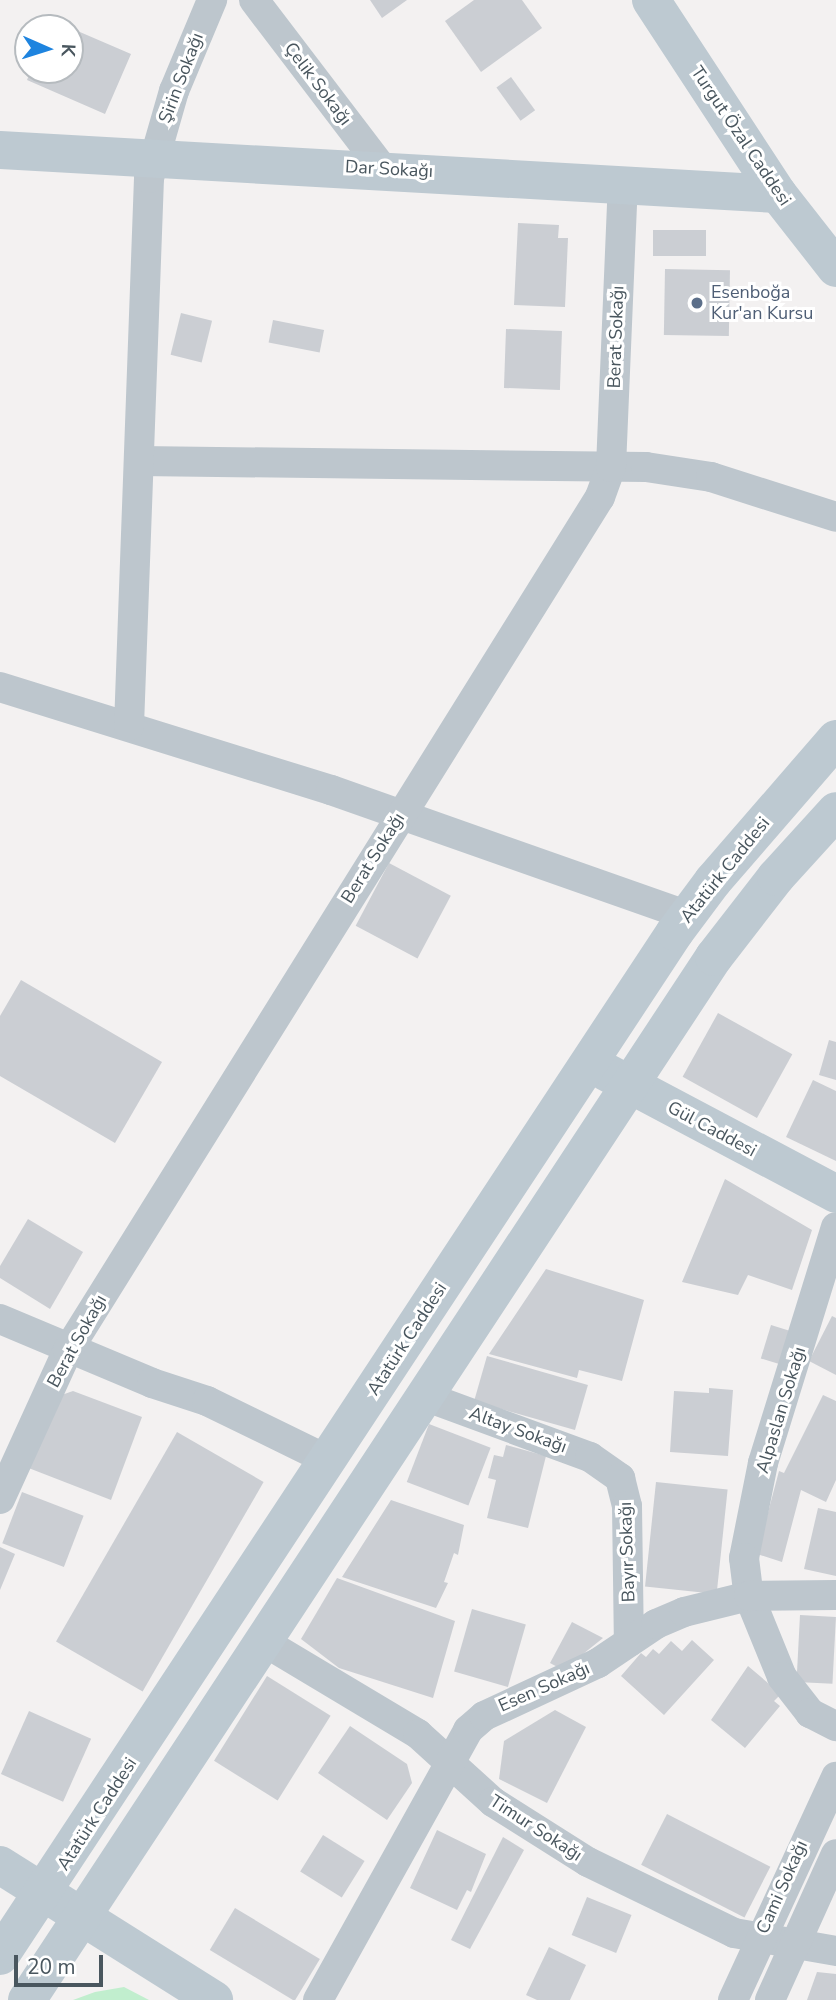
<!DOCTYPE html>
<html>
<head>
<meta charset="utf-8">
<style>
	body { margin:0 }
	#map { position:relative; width:836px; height:2000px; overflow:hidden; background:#f3f1f1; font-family:"Nunito Sans",sans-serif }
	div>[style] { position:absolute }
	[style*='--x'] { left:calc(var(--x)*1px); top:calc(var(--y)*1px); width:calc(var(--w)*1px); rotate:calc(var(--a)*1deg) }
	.green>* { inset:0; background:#c1eece }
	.building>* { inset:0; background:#cbced3; transform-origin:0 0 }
	.street>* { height:30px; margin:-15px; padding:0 15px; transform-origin:15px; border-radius:15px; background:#bdc6cd }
	.secondary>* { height:38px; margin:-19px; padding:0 19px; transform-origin:19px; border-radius:19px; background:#bdc9d1 }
	.dots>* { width:19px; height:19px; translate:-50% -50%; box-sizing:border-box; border:4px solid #fff; border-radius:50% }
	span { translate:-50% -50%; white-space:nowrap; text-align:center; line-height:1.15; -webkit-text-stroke:6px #fff; paint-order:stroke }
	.street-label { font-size:18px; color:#49565e }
	.service-label { font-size:18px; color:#4e5e75 }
	.left { translate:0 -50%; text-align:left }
	.north { position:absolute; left:14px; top:14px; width:70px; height:70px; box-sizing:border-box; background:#fff; border:2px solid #b6bbbf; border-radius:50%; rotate:93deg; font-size:19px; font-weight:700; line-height:28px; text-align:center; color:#49565e }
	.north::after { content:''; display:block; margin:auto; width:24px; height:32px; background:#1e84df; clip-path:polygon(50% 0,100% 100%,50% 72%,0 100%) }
	.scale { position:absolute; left:14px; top:1955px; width:89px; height:32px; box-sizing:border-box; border:4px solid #49565e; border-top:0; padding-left:9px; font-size:21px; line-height:24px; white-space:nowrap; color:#49565e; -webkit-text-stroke:5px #fff; paint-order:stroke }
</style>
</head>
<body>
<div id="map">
	<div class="green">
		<i style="clip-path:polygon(124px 1987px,149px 2000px,73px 2000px,95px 1992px)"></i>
	</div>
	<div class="building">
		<i style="clip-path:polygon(370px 0,407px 0,382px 18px)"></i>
		<i style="clip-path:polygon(474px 0,522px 0,542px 28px,481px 72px,445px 21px)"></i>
		<i style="clip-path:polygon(52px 20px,131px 54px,105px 114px,27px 80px,31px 70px,70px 70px,70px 28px,49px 28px)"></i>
		<i style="left:511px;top:77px;width:41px;height:18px;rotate:54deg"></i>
		<i style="clip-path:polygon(518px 223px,559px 225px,558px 238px,568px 238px,565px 307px,514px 305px)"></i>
		<i style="left:706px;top:230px;width:26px;height:53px;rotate:90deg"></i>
		<i style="left:665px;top:269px;width:65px;height:66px;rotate:1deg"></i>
		<i style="left:181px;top:313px;width:32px;height:43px;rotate:14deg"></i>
		<i style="left:273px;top:320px;width:52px;height:23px;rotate:11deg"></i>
		<i style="left:506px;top:329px;width:56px;height:59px;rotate:2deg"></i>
		<i style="left:389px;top:863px;width:70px;height:71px;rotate:28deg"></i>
		<i style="clip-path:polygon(21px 980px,162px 1062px,115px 1143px,0 1076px,0 1016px)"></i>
		<i style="left:718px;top:1013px;width:85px;height:73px;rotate:29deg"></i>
		<i style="clip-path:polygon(829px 1040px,836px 1042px,836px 1080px,819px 1075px)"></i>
		<i style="clip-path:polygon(813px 1080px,836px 1091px,836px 1161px,786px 1137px)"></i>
		<i style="clip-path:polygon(725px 1179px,812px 1230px,792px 1290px,748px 1275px,738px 1295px,682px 1282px)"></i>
		<i style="clip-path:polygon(28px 1219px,83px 1252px,50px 1309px,0 1278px,0 1266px)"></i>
		<i style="clip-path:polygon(546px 1269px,644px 1300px,622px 1381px,579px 1370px,577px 1378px,489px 1354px)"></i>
		<i style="clip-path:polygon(832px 1316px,836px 1318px,836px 1375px,809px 1361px)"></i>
		<i style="left:771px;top:1325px;width:21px;height:35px;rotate:17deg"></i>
		<i style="left:487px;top:1356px;width:105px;height:47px;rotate:16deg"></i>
		<i style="clip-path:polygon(709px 1388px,733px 1390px,728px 1456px,670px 1452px,674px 1391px,709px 1393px)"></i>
		<i style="clip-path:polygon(73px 1391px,142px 1417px,111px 1500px,26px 1467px,53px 1398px)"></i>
		<i style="clip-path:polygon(823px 1395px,836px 1401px,836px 1480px,826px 1502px,801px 1490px,782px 1562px,757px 1554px,779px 1471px,784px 1473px)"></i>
		<i style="left:429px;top:1424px;width:66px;height:62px;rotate:21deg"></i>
		<i style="left:177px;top:1432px;width:100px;height:242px;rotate:30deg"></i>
		<i style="clip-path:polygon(506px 1445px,546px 1456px,528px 1528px,487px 1518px,496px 1480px,488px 1478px,494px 1455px,503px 1457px)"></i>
		<i style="left:656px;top:1482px;width:72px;height:105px;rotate:6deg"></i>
		<i style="left:22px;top:1492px;width:66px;height:55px;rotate:21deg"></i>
		<i style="clip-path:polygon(391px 1500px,464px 1525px,458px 1555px,454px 1553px,444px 1582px,448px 1583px,436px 1608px,342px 1577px)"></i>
		<i style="clip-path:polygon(818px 1508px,836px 1512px,836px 1576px,804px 1569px)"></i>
		<i style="clip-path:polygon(0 1547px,15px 1554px,0 1590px)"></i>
		<i style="clip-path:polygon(337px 1578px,455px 1621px,433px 1698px,339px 1668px,301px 1639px)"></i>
		<i style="left:472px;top:1609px;width:56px;height:65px;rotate:16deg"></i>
		<i style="left:800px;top:1615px;width:36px;height:67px;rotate:3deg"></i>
		<i style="clip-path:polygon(572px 1622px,603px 1638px,563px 1670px,550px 1663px)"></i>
		<i style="clip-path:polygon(692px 1640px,714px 1660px,664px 1715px,621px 1676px,641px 1653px,646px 1657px,653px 1649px,659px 1654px,671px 1641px,682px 1651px)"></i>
		<i style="clip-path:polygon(748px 1666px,781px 1694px,774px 1701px,780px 1706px,745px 1748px,711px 1720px)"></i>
		<i style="left:267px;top:1676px;width:75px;height:100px;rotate:32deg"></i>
		<i style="clip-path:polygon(555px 1710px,586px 1727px,547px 1803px,499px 1779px,504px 1741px)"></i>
		<i style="left:29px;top:1711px;width:68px;height:69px;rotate:24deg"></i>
		<i style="clip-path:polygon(350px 1726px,407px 1764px,412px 1783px,387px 1820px,318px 1773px)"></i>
		<i style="left:667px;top:1814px;width:116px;height:57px;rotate:27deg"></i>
		<i style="clip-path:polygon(437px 1830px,486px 1854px,471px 1892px,467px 1890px,457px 1910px,410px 1888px)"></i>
		<i style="left:323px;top:1835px;width:49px;height:43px;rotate:32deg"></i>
		<i style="clip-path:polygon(503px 1837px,524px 1850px,470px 1949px,451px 1940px)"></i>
		<i style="left:587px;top:1897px;width:48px;height:41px;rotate:22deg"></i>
		<i style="left:235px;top:1908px;width:99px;height:49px;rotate:31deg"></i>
		<i style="clip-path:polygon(549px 1947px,586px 1965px,570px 2000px,537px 2000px,526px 1995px)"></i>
		<i style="clip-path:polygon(817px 1972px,836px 1974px,836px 2000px,807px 2000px)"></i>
	</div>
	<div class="street">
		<i style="--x:254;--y:0;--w:211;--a:52.7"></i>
		<i style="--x:139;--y:461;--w:507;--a:0.68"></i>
		<i style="--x:646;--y:467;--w:66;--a:8.7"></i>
		<i style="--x:711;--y:477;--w:131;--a:17.7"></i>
		<i style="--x:0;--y:687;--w:347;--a:17.3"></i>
		<i style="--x:331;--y:790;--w:376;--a:19.4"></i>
		<i style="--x:129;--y:726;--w:548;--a:-87.91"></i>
		<i style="--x:149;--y:178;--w:91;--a:-74"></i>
		<i style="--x:174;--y:91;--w:99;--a:-67.3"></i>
		<i style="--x:836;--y:1227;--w:247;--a:107.2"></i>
		<i style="--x:763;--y:1463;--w:97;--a:101.3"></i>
		<i style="--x:744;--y:1558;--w:38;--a:83"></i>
		<i style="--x:749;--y:1596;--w:87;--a:67.8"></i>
		<i style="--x:782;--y:1677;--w:46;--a:52.1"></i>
		<i style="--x:810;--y:1713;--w:29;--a:27"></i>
		<i style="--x:0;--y:1319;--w:165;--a:22.8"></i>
		<i style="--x:152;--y:1383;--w:58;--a:18.1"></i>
		<i style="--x:207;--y:1401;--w:135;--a:26"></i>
		<i style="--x:424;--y:1396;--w:177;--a:20.2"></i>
		<i style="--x:590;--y:1457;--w:37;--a:35"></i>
		<i style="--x:620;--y:1478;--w:29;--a:76"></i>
		<i style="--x:627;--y:1506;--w:136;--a:89.2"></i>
		<i style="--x:0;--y:1499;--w:164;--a:-65.5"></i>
		<i style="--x:68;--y:1350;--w:1005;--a:-58.05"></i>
		<i style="--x:600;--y:497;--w:32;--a:-70"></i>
		<i style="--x:611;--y:467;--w:284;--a:-87.6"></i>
		<i style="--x:266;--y:1643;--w:177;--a:30.9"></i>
		<i style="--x:418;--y:1734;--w:101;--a:42.2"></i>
		<i style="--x:493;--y:1802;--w:112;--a:32.3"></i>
		<i style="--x:588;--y:1862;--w:162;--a:25.9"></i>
		<i style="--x:734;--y:1933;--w:104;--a:10"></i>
		<i style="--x:318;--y:2000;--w:309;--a:-60.9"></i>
		<i style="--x:468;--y:1730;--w:21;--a:-41"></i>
		<i style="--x:484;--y:1716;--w:126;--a:-24.9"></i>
		<i style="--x:598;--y:1663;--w:70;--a:-33.9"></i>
		<i style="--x:656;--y:1624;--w:30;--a:-23"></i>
		<i style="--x:684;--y:1612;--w:67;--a:-13.8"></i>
		<i style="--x:749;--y:1596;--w:87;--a:-0.7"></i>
		<i style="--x:733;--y:2000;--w:246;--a:-65.2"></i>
		<i style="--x:770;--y:2000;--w:160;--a:-65.7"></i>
	</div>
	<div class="secondary">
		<i style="--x:651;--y:0;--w:232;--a:56.8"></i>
		<i style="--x:778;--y:194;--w:94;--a:51.9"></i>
		<i style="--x:0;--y:150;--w:779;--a:3.24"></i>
		<i style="--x:606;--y:1072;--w:260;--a:27.9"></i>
		<i style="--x:0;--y:1865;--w:253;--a:32.2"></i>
		<i style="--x:0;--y:1956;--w:1226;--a:-56.61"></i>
		<i style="--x:675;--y:932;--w:64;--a:-53.3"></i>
		<i style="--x:713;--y:881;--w:188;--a:-49.1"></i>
		<i style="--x:27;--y:2000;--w:1249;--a:-56.63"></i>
		<i style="--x:714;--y:957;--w:101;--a:-52.2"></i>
		<i style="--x:776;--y:877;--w:89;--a:-47.7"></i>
	</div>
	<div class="dots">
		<i style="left:697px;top:303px;background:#5c6f8a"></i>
	</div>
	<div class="street-label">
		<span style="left:181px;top:78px;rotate:-69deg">Şirin Sokağı</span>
		<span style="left:318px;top:84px;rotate:53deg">Çelik Sokağı</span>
		<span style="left:741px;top:136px;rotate:56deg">Turgut Özal Caddesi</span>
		<span style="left:389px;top:169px;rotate:3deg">Dar Sokağı</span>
		<span style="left:616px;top:337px;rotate:-88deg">Berat Sokağı</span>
		<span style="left:373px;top:858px;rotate:-58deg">Berat Sokağı</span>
		<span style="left:725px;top:870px;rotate:-51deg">Atatürk Caddesi</span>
		<span style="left:712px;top:1129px;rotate:28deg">Gül Caddesi</span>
		<span style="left:407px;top:1339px;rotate:-57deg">Atatürk Caddesi</span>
		<span style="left:77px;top:1341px;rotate:-61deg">Berat Sokağı</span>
		<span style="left:781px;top:1410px;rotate:-73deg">Alpaslan Sokağı</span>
		<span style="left:518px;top:1430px;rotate:20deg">Altay Sokağı</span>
		<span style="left:627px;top:1552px;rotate:-92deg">Bayır Sokağı</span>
		<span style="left:544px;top:1687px;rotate:-24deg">Esen Sokağı</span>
		<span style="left:97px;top:1814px;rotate:-57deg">Atatürk Caddesi</span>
		<span style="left:536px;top:1828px;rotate:33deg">Timur Sokağı</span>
		<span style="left:782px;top:1887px;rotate:-66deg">Cami Sokağı</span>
	</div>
	<div class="service-label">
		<span class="left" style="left:711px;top:303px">Esenboğa<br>Kur'an Kursu</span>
	</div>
	<div class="north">K</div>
	<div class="scale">20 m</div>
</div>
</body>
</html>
